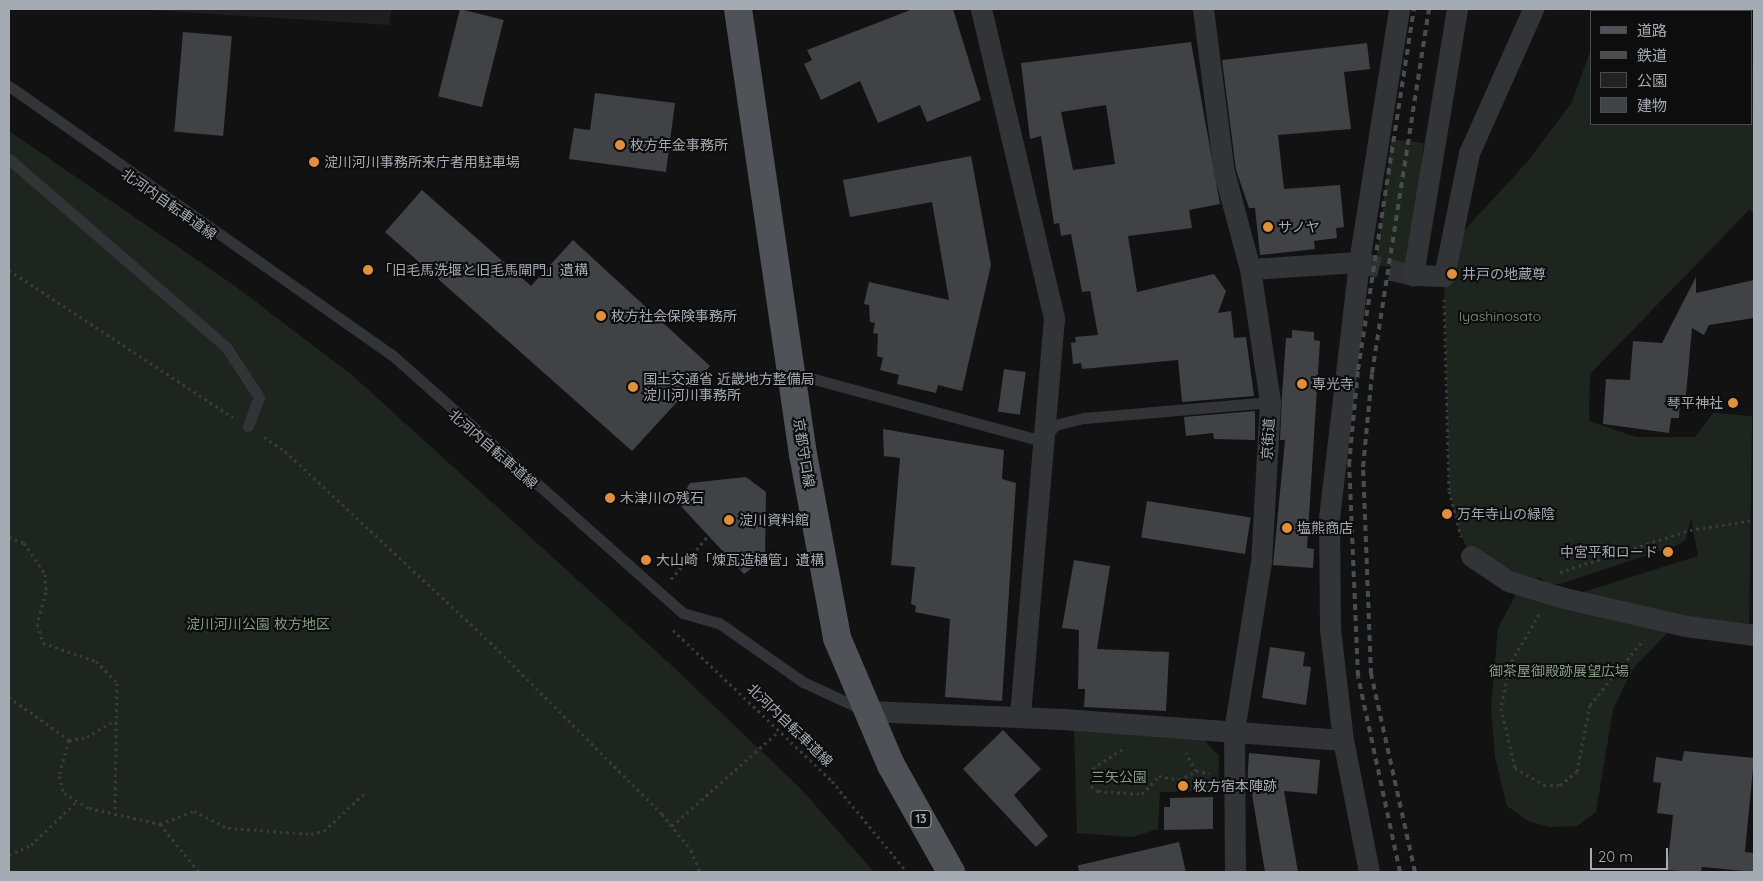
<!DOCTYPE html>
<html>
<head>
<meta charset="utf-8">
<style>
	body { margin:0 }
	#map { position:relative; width:1763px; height:881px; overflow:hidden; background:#121213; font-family:Quicksand,"Noto Sans JP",sans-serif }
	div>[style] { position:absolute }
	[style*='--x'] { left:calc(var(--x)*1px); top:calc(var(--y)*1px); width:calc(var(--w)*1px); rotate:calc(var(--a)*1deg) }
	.built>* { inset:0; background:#1e1e20 }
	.green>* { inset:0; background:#1e251e; transform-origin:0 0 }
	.building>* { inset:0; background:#414246; transform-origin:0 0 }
	.minor-tunnel>* { height:21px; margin-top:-10.5px; transform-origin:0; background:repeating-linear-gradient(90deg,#2f3133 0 21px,transparent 0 32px) }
	.path>* { height:3px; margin-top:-1.5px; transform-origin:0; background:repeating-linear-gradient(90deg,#393b3e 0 2.5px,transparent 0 6.5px) }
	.service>* { height:11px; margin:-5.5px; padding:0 5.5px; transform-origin:5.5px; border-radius:5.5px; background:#333438 }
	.minor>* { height:21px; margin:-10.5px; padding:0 10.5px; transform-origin:10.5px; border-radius:10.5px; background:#333438 }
	.primary>* { height:28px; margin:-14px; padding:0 14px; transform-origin:14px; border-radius:14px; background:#4f5256 }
	.rail>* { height:4px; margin-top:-2px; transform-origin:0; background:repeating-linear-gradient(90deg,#4a4d50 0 6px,transparent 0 11px) }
	.dots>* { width:14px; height:14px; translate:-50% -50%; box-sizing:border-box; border:2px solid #0d0d0e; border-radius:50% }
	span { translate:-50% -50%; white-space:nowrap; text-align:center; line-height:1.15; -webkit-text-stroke:4px #0d0d0e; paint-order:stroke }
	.shield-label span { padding:1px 4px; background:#0d0d0e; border:1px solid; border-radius:4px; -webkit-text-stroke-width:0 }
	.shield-label { font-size:12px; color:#a4abb2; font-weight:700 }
	.poi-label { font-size:14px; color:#a4abb2 }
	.left { translate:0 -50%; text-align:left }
	.right { translate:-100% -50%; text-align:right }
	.street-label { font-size:14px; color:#a4abb2 }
	.park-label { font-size:14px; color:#809c7d }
	.frame { position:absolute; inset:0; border:10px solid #a4abb2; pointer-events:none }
	.legend { position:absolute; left:1590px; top:10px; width:162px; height:115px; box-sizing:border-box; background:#0d0d0e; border:1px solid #494c50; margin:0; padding:6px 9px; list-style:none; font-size:15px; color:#a4abb2 }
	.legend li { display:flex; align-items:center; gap:10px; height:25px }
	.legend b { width:25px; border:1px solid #494c50 }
	.scale { position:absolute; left:1590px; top:848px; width:78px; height:22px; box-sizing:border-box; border:2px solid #a4abb2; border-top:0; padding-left:6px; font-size:15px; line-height:18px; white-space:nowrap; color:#a4abb2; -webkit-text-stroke:4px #0d0d0e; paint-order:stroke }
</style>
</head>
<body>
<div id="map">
	<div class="built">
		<i style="clip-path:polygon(134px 9px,392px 9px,389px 25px)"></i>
	</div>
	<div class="green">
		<i style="left:1616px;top:9px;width:130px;height:4px"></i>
		<i style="clip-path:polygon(1752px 36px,1754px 215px,1750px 209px,1590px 374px,1589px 421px,1636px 437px,1695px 437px,1713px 413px,1752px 416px,1749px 634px,1564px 598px,1698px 556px,1691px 517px,1686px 539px,1678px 545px,1560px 584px,1548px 584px,1540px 578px,1508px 581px,1471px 556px,1459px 532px,1449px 491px,1444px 276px,1450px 246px,1528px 161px,1572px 102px,1592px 46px,1592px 124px,1752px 124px)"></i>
		<i style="clip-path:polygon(9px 131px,235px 286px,352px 375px,669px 663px,800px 788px,874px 872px,9px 872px)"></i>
		<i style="left:1391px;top:139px;width:33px;height:127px;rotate:7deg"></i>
		<i style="clip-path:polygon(1518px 590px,1670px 630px,1632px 670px,1613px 710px,1596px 812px,1577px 826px,1550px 827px,1528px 821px,1507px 806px,1495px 757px,1491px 707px,1498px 628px)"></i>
		<i style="clip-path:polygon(1074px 730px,1204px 740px,1219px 756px,1218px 791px,1160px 792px,1158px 829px,1132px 837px,1077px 833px)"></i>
	</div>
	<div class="building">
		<i style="left:460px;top:9px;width:45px;height:90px;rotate:14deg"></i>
		<i style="clip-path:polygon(913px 9px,953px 9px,981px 100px,927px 122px,920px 105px,878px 123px,860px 81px,821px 100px,804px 64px,812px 60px,807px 50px)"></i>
		<i style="left:183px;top:32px;width:49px;height:100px;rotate:5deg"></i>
		<i style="clip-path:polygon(evenodd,1191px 42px,1220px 204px,1189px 210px,1192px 228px,1128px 236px,1137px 292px,1214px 274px,1226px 291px,1218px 313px,1231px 311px,1234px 338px,1246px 337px,1254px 396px,1182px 402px,1178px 360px,1082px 369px,1081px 363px,1073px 364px,1071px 343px,1076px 342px,1075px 337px,1098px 335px,1090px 291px,1082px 292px,1071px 234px,1061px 236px,1059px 223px,1054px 224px,1041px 136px,1030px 139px,1021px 63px,1191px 42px,1106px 105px,1115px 164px,1073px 170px,1061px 112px,1106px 105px)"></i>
		<i style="clip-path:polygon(1367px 43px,1370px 69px,1344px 72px,1351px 129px,1278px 135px,1284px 189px,1340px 185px,1344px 227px,1336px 228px,1337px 238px,1314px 241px,1315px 249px,1260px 255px,1255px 208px,1249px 208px,1236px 170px,1222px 60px)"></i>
		<i style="clip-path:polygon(595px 93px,675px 103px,666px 172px,569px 159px,574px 128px,590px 130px)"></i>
		<i style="clip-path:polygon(971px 156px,991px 265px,962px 391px,938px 385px,936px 393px,897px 384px,899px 375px,880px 370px,883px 358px,877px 356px,878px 334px,873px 333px,875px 323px,870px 322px,869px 305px,864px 304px,869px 282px,949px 300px,932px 202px,850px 217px,843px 180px)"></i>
		<i style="clip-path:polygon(422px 190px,531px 286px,573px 240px,710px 366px,632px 451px,385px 232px)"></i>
		<i style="clip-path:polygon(1696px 277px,1696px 293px,1754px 280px,1754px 318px,1709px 325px,1704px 335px,1692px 328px,1686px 395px,1680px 395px,1679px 418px,1671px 418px,1669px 433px,1603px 424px,1606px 379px,1630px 380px,1633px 341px,1662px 343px)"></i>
		<i style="clip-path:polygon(1292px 330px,1314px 332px,1314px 340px,1320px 341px,1307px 548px,1314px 549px,1313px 568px,1273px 565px,1285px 440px,1280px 440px,1282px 395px,1286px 338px,1292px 338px)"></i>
		<i style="left:1004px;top:369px;width:22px;height:43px;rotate:8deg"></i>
		<i style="clip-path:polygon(1255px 411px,1255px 440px,1214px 439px,1213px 433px,1186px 436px,1184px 417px)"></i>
		<i style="clip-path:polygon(883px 429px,1004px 450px,1002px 479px,1016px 483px,1002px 701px,945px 697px,950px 619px,915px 612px,916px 606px,911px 604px,915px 567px,891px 565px,900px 458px,884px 456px)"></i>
		<i style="clip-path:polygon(746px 477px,766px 492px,765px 558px,744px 574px,678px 503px,690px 483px)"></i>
		<i style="left:1147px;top:501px;width:105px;height:37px;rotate:9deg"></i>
		<i style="clip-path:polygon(1074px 560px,1110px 566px,1097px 649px,1169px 652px,1166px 711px,1084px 707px,1085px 689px,1078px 689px,1079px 630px,1062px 628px)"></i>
		<i style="clip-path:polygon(1270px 647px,1305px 652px,1303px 666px,1311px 667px,1306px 705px,1262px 698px)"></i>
		<i style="clip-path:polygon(1003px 730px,1041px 769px,1014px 795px,1048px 836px,1036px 847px,963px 769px)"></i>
		<i style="clip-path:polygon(1684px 751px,1754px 758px,1745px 852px,1754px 853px,1754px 872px,1702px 867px,1701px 872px,1667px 870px,1673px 815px,1657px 813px,1661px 783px,1653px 782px,1656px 757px,1682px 761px)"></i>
		<i style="clip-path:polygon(1249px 753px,1320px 760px,1317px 794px,1284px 791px,1298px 872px,1265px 872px,1251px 788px,1247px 788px)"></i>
		<i style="clip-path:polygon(1213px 797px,1213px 829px,1164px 830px,1164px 807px,1170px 807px,1170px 798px)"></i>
		<i style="left:1179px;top:842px;width:31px;height:104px;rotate:77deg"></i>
	</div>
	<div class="minor-tunnel">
		<i style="--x:1359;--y:262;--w:56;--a:13.5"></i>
	</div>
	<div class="path">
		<i style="--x:9;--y:270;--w:268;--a:33.3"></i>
		<i style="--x:1444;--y:299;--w:192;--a:88.5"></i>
		<i style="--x:1449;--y:491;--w:47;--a:75.1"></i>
		<i style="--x:264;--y:437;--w:25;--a:34"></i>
		<i style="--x:285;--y:451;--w:280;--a:43"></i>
		<i style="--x:490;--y:642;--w:243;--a:45"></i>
		<i style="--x:662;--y:814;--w:46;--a:51.1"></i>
		<i style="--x:691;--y:850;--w:24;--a:68"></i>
		<i style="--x:9;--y:537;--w:16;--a:22"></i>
		<i style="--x:24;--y:543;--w:37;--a:56"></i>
		<i style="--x:45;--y:574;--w:18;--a:87"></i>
		<i style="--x:46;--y:592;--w:33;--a:106"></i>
		<i style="--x:37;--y:624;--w:20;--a:72"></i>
		<i style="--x:43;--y:643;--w:56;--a:18.8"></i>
		<i style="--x:96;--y:661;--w:30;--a:46"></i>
		<i style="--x:117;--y:683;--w:128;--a:90.9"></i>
		<i style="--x:1560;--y:572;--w:137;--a:-17.9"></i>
		<i style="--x:1690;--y:530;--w:65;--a:-8.9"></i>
		<i style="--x:671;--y:579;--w:57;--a:-49.3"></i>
		<i style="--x:1539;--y:614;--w:58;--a:120.1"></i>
		<i style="--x:1510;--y:664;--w:45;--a:101.6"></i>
		<i style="--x:1501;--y:708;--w:62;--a:76.9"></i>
		<i style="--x:1515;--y:768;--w:34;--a:30"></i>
		<i style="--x:1544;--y:785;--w:16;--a:0"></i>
		<i style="--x:1560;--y:785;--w:22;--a:-39"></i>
		<i style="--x:1577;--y:771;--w:67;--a:-78.9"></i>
		<i style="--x:1590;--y:705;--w:85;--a:-50.7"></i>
		<i style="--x:673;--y:630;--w:219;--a:43.5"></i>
		<i style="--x:832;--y:781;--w:118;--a:50.5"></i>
		<i style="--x:9;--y:697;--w:74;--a:35.6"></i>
		<i style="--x:69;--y:740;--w:18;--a:-9"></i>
		<i style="--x:87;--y:737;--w:33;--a:-31"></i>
		<i style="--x:69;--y:740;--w:37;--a:106"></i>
		<i style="--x:59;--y:776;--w:18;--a:74"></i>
		<i style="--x:64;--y:793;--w:29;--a:31"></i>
		<i style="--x:89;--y:808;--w:73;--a:12.7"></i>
		<i style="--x:160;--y:824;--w:62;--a:50.9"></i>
		<i style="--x:1122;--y:749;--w:33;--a:147"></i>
		<i style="--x:1094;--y:767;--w:19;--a:99"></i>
		<i style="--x:1091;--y:786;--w:9;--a:36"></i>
		<i style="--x:1098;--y:791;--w:44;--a:3.9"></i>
		<i style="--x:1142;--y:794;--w:25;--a:-47"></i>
		<i style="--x:1159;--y:776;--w:20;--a:11"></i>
		<i style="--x:1179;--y:780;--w:19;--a:-28"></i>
		<i style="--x:1196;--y:771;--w:21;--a:-119"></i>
		<i style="--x:1196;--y:771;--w:14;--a:8"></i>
		<i style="--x:160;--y:824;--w:36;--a:-21"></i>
		<i style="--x:194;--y:811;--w:38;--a:27"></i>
		<i style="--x:228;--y:828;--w:83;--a:4.1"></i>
		<i style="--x:311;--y:834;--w:13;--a:-13"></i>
		<i style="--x:324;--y:831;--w:57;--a:-42.9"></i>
		<i style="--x:672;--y:826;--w:143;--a:-41.6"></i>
		<i style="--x:9;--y:855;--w:24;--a:-24"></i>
		<i style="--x:31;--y:845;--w:64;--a:-43.7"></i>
	</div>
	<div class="service">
		<i style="--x:9;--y:86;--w:467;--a:35.1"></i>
		<i style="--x:391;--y:354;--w:390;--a:41.6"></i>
		<i style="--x:683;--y:613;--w:37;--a:16"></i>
		<i style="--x:719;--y:623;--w:103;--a:35.1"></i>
		<i style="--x:803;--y:682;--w:67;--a:24.7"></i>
		<i style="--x:9;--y:159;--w:287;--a:40.9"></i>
		<i style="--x:226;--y:347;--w:60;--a:56.6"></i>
		<i style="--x:259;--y:397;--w:31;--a:111"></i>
		<i style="--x:792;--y:373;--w:259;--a:15.2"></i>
		<i style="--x:1042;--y:441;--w:21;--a:-51"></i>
		<i style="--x:1055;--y:425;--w:30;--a:-14"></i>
		<i style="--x:1084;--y:418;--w:187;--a:-4.9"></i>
	</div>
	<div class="minor">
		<i style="--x:981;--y:9;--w:318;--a:76.7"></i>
		<i style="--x:1054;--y:318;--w:400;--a:94.9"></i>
		<i style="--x:1203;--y:9;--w:164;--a:82.7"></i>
		<i style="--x:1224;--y:172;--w:100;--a:75"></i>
		<i style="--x:1250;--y:269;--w:134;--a:81.4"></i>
		<i style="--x:1270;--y:402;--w:160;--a:93.2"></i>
		<i style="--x:1261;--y:562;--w:171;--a:99.1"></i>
		<i style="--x:1234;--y:731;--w:141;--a:89.6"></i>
		<i style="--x:1457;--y:9;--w:270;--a:99.4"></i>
		<i style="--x:1413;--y:275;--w:31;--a:2"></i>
		<i style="--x:1444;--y:276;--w:126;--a:-78.5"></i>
		<i style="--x:1469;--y:153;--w:158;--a:-66"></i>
		<i style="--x:1250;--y:269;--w:109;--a:-3.7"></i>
		<i style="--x:1471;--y:556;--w:45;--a:34"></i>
		<i style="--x:1508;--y:581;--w:59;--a:16.9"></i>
		<i style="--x:1564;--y:598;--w:125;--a:12.9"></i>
		<i style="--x:1686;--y:626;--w:69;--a:7.5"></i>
		<i style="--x:866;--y:711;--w:198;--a:2.3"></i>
		<i style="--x:1064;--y:719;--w:280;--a:4.3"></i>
		<i style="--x:1369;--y:872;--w:135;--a:-101.1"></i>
		<i style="--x:1343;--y:740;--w:112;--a:-96.7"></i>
		<i style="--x:1330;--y:629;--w:111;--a:-90.5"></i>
		<i style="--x:1329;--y:518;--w:258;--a:-83.3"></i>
		<i style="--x:1359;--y:262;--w:256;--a:-81"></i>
	</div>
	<div class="primary">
		<i style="--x:738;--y:9;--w:450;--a:81.7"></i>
		<i style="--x:803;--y:454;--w:187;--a:79.5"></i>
		<i style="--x:837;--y:638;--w:138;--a:67"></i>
		<i style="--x:891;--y:765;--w:123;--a:60.7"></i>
	</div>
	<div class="rail">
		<i style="--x:1400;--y:872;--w:200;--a:-102.1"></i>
		<i style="--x:1358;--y:676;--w:211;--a:-92.4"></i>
		<i style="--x:1349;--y:465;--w:95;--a:-84.6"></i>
		<i style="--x:1358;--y:370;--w:365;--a:-81.2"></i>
		<i style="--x:1415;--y:872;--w:203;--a:-102.5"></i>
		<i style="--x:1371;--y:674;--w:207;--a:-92.2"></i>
		<i style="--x:1363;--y:467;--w:94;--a:-84.5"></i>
		<i style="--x:1372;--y:373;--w:368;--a:-81.1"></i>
	</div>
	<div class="dots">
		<i style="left:620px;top:145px;background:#e0903c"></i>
		<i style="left:314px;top:162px;background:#e0903c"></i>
		<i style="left:1268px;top:227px;background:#e0903c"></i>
		<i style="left:368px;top:270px;background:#e0903c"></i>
		<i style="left:1452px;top:274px;background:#e0903c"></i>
		<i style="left:601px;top:316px;background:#e0903c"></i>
		<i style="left:1302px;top:384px;background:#e0903c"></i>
		<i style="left:633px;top:387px;background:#e0903c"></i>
		<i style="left:1733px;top:403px;background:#e0903c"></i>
		<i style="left:610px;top:498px;background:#e0903c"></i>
		<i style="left:1447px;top:514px;background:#e0903c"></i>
		<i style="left:729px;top:520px;background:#e0903c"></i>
		<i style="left:1287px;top:528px;background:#e0903c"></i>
		<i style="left:1668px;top:552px;background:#e0903c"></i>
		<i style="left:646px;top:560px;background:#e0903c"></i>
		<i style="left:1183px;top:786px;background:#e0903c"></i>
	</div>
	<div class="shield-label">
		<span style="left:921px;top:819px">13</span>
	</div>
	<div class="poi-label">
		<span class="left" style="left:630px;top:145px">枚方年金事務所</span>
		<span class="left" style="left:324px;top:162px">淀川河川事務所来庁者用駐車場</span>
		<span class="left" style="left:1278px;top:227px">サノヤ</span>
		<span class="left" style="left:378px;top:270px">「旧毛馬洗堰と旧毛馬閘門」遺構</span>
		<span class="left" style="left:1462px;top:274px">井戸の地蔵尊</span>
		<span class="left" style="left:611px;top:316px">枚方社会保険事務所</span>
		<span class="left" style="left:643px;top:387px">国土交通省 近畿地方整備局<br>淀川河川事務所</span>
		<span class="left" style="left:1312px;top:384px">専光寺</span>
		<span class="right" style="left:1723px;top:403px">琴平神社</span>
		<span class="left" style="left:620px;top:498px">木津川の残石</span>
		<span class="left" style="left:1457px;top:514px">万年寺山の緑陰</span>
		<span class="left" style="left:739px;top:520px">淀川資料館</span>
		<span class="left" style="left:1297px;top:528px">塩熊商店</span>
		<span class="right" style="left:1658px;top:552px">中宮平和ロード</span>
		<span class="left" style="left:656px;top:560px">大山崎「煉瓦造樋管」遺構</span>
		<span class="left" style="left:1193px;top:786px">枚方宿本陣跡</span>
	</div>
	<div class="street-label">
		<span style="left:169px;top:204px;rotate:35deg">北河内自転車道線</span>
		<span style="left:1268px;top:439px;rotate:-87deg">京街道</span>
		<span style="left:493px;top:449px;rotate:41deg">北河内自転車道線</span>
		<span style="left:804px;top:453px;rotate:81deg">京都守口線</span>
		<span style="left:790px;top:725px;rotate:44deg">北河内自転車道線</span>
	</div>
	<div class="park-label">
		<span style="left:1500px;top:316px">Iyashinosato</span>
		<span style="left:258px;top:624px">淀川河川公園 枚方地区</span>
		<span style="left:1559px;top:671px">御茶屋御殿跡展望広場</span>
		<span style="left:1119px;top:777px">三矢公園</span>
	</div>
	<div class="frame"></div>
	<ul class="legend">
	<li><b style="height:6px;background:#4f5256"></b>道路</li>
	<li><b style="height:6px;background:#4a4d50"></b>鉄道</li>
	<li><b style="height:14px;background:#1e251e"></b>公園</li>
	<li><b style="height:14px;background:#414246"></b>建物</li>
	</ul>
	<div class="scale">20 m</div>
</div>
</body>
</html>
